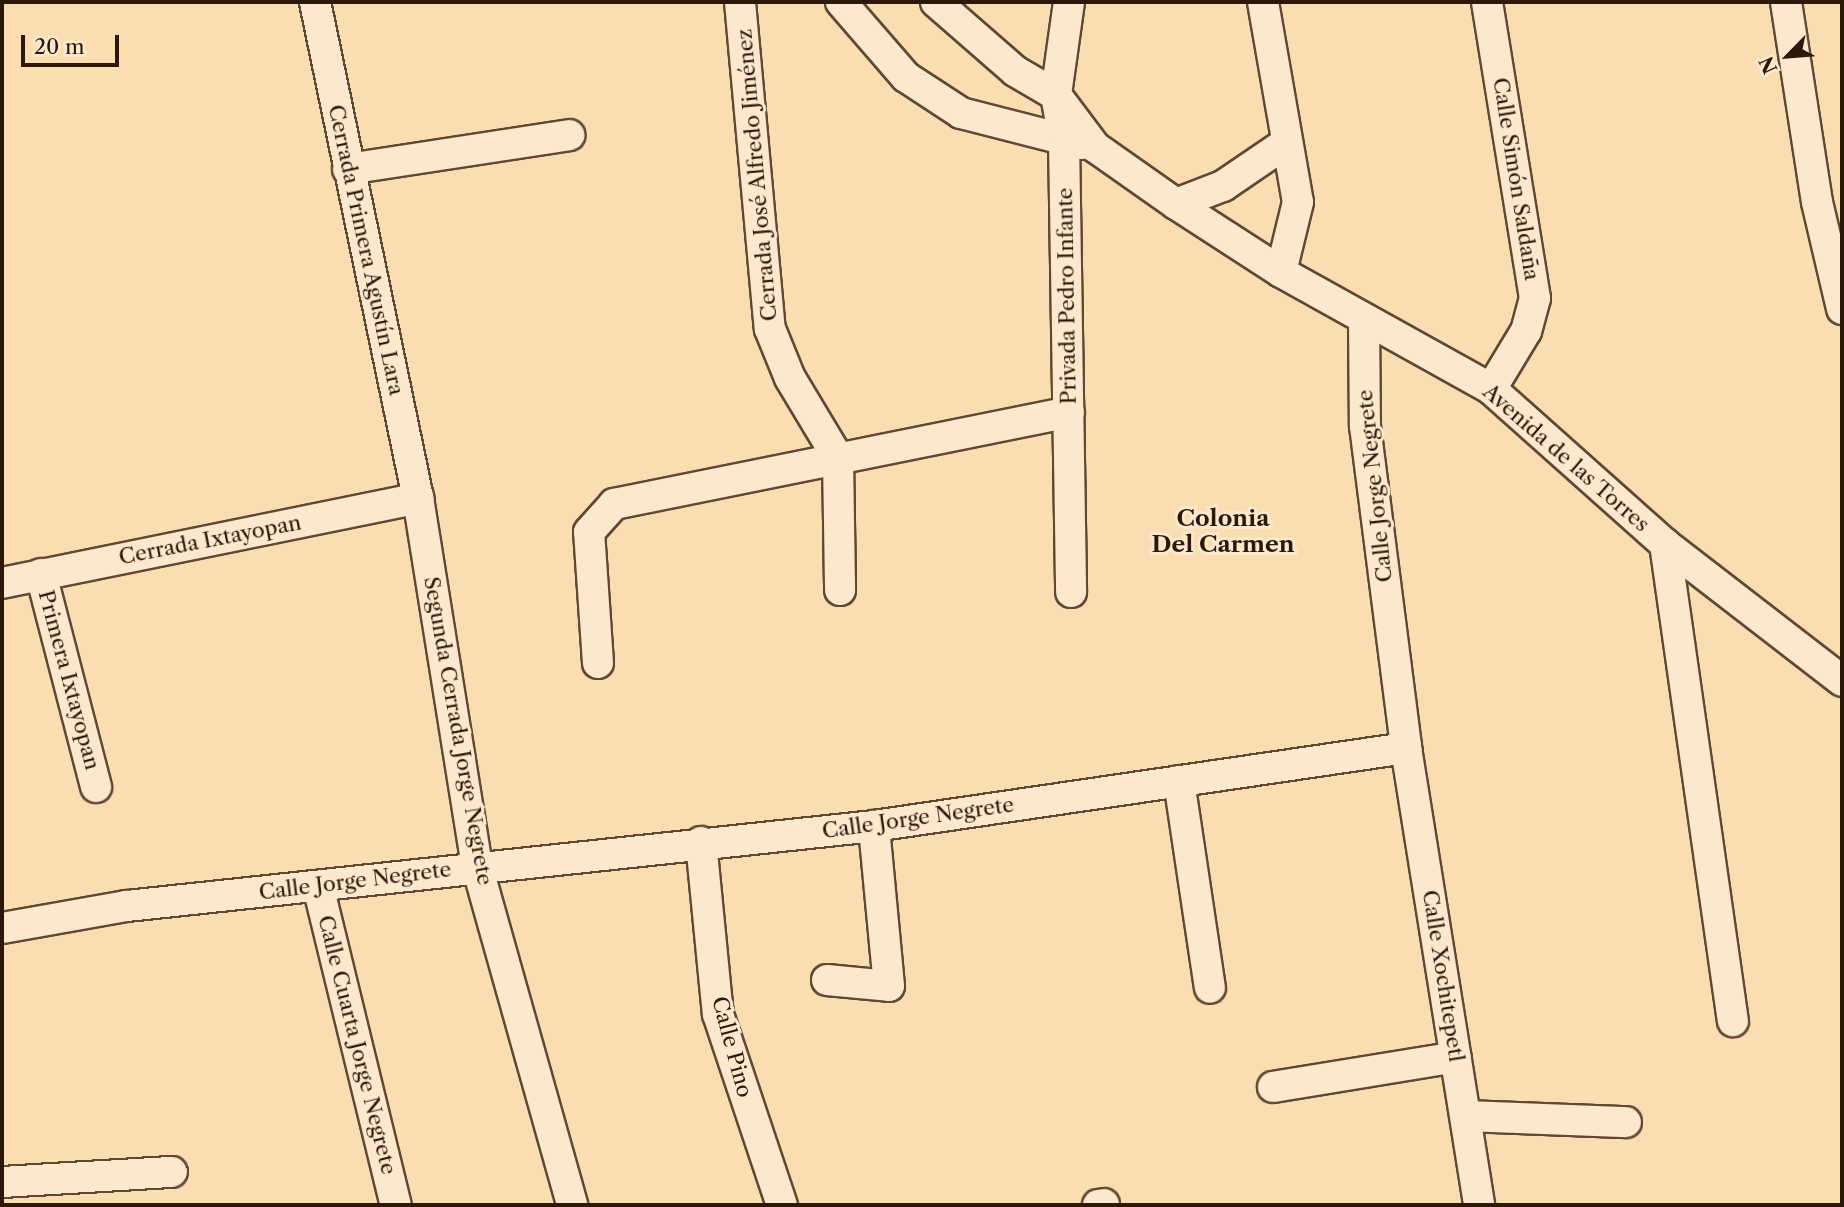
<!DOCTYPE html>
<html>
<head>
<meta charset="utf-8">
<style>
	body { margin:0 }
	#map { position:relative; width:1844px; height:1207px; overflow:hidden; background:#fbddb2; font-family:"Libre Caslon Text",serif }
	div>[style] { position:absolute }
	[style*='--x'] { left:calc(var(--x)*1px); top:calc(var(--y)*1px); width:calc(var(--w)*1px); rotate:calc(var(--a)*1deg) }
	.roads { filter:drop-shadow(2px 0 #5f4935) drop-shadow(-2px 0 #5f4935) drop-shadow(0 2px #5f4935) drop-shadow(0 -2px #5f4935) }
	.minor>* { height:30px; margin:-15px; padding:0 15px; transform-origin:15px; border-radius:15px; background:#fce9cd }
	span { translate:-50% -50%; white-space:nowrap; text-align:center; line-height:1.15; -webkit-text-stroke:6px #fce9cd; paint-order:stroke }
	.street-label { font-size:21px; color:#2b180b }
	.neighbourhood-label { font-size:23px; color:#2b180b; font-weight:700 }
	.frame { position:absolute; inset:0; border:4px solid #2b180b; pointer-events:none }
	.north { position:absolute; left:1753px; top:21px; width:70px; height:70px; -webkit-text-stroke:5px #fce9cd; paint-order:stroke; rotate:245deg; font-size:19px; font-weight:700; line-height:28px; text-align:center; color:#2b180b }
	.north::after { content:''; display:block; margin:auto; width:24px; height:32px; background:#2b180b; clip-path:polygon(50% 0,100% 100%,50% 72%,0 100%) }
	.scale { position:absolute; left:21px; top:35px; width:98px; height:32px; box-sizing:border-box; border:4px solid #2b180b; border-top:0; padding-left:9px; font-size:21px; line-height:24px; white-space:nowrap; color:#2b180b; -webkit-text-stroke:5px #fce9cd; paint-order:stroke }
</style>
</head>
<body>
<div id="map">
	<div class="roads">
		<div class="minor">
			<i style="--x:315;--y:2;--w:507;--a:78.27"></i>
			<i style="--x:418;--y:498;--w:373;--a:80.9"></i>
			<i style="--x:477;--y:866;--w:352;--a:74.3"></i>
			<i style="--x:740;--y:2;--w:328;--a:84.8"></i>
			<i style="--x:770;--y:329;--w:53;--a:67.8"></i>
			<i style="--x:790;--y:378;--w:93;--a:59"></i>
			<i style="--x:841;--y:2;--w:99;--a:49.1"></i>
			<i style="--x:906;--y:77;--w:66;--a:33.2"></i>
			<i style="--x:961;--y:113;--w:125;--a:14.4"></i>
			<i style="--x:936;--y:2;--w:105;--a:41.1"></i>
			<i style="--x:1015;--y:71;--w:48;--a:30.3"></i>
			<i style="--x:1056;--y:95;--w:65;--a:53.1"></i>
			<i style="--x:1095;--y:147;--w:99;--a:35.1"></i>
			<i style="--x:1176;--y:204;--w:125;--a:32.9"></i>
			<i style="--x:1281;--y:272;--w:240;--a:29.1"></i>
			<i style="--x:1491;--y:389;--w:233;--a:41.7"></i>
			<i style="--x:1665;--y:544;--w:224;--a:37.7"></i>
			<i style="--x:1069;--y:2;--w:94;--a:98"></i>
			<i style="--x:1056;--y:95;--w:45;--a:79.7"></i>
			<i style="--x:1064;--y:139;--w:453;--a:89.1"></i>
			<i style="--x:1263;--y:2;--w:203;--a:80.1"></i>
			<i style="--x:1298;--y:202;--w:72;--a:103.7"></i>
			<i style="--x:1487;--y:2;--w:300;--a:80.8"></i>
			<i style="--x:1535;--y:298;--w:34;--a:105"></i>
			<i style="--x:1526;--y:331;--w:68;--a:121.1"></i>
			<i style="--x:1786;--y:2;--w:202;--a:81.2"></i>
			<i style="--x:1817;--y:202;--w:110;--a:76.8"></i>
			<i style="--x:348;--y:169;--w:224;--a:-8.7"></i>
			<i style="--x:1176;--y:204;--w:50;--a:-21"></i>
			<i style="--x:1223;--y:186;--w:73;--a:-34.3"></i>
			<i style="--x:1364;--y:319;--w:107;--a:89.5"></i>
			<i style="--x:1365;--y:426;--w:325;--a:82.7"></i>
			<i style="--x:1406;--y:748;--w:463;--a:80.9"></i>
			<i style="--x:838;--y:458;--w:132;--a:89.1"></i>
			<i style="--x:1665;--y:544;--w:482;--a:81.9"></i>
			<i style="--x:41;--y:574;--w:220;--a:75.5"></i>
			<i style="--x:2;--y:583;--w:425;--a:-11.5"></i>
			<i style="--x:598;--y:663;--w:131;--a:-93.9"></i>
			<i style="--x:589;--y:532;--w:38;--a:-48"></i>
			<i style="--x:614;--y:504;--w:464;--a:-11.4"></i>
			<i style="--x:1179;--y:781;--w:209;--a:81.5"></i>
			<i style="--x:701;--y:842;--w:173;--a:84.4"></i>
			<i style="--x:718;--y:1014;--w:201;--a:71.5"></i>
			<i style="--x:318;--y:886;--w:328;--a:76.3"></i>
			<i style="--x:2;--y:928;--w:127;--a:-10"></i>
			<i style="--x:127;--y:906;--w:751;--a:-6.11"></i>
			<i style="--x:874;--y:826;--w:538;--a:-8.34"></i>
			<i style="--x:827;--y:980;--w:62;--a:5.5"></i>
			<i style="--x:889;--y:986;--w:161;--a:-95.4"></i>
			<i style="--x:1273;--y:1087;--w:185;--a:-9.3"></i>
			<i style="--x:1468;--y:1116;--w:158;--a:2.2"></i>
			<i style="--x:2;--y:1182;--w:170;--a:-3.4"></i>
			<i style="--x:1098;--y:1205;--w:6;--a:-9"></i>
		</div>
	</div>
	<div class="street-label">
		<span style="left:757px;top:175px;rotate:-95deg">Cerrada José Alfredo Jiménez</span>
		<span style="left:1516px;top:179px;rotate:81deg">Calle Simón Saldaña</span>
		<span style="left:366px;top:250px;rotate:78deg">Cerrada Primera Agustín Lara</span>
		<span style="left:1067px;top:296px;rotate:-91deg">Privada Pedro Infante</span>
		<span style="left:1566px;top:458px;rotate:41deg">Avenida de las Torres</span>
		<span style="left:1375px;top:486px;rotate:-96deg">Calle Jorge Negrete</span>
		<span style="left:210px;top:540px;rotate:-11deg">Cerrada Ixtayopan</span>
		<span style="left:69px;top:680px;rotate:75deg">Primera Ixtayopan</span>
		<span style="left:458px;top:731px;rotate:80deg">Segunda Cerrada Jorge Negrete</span>
		<span style="left:918px;top:818px;rotate:-8deg">Calle Jorge Negrete</span>
		<span style="left:355px;top:881px;rotate:-7deg">Calle Jorge Negrete</span>
		<span style="left:1443px;top:976px;rotate:81deg">Calle Xochitepetl</span>
		<span style="left:357px;top:1045px;rotate:76deg">Calle Cuarta Jorge Negrete</span>
		<span style="left:732px;top:1047px;rotate:75deg">Calle Pino</span>
	</div>
	<div class="neighbourhood-label">
		<span style="left:1223px;top:531px">Colonia<br>Del Carmen</span>
	</div>
	<div class="frame"></div>
	<div class="north">N</div>
	<div class="scale">20 m</div>
</div>
</body>
</html>
